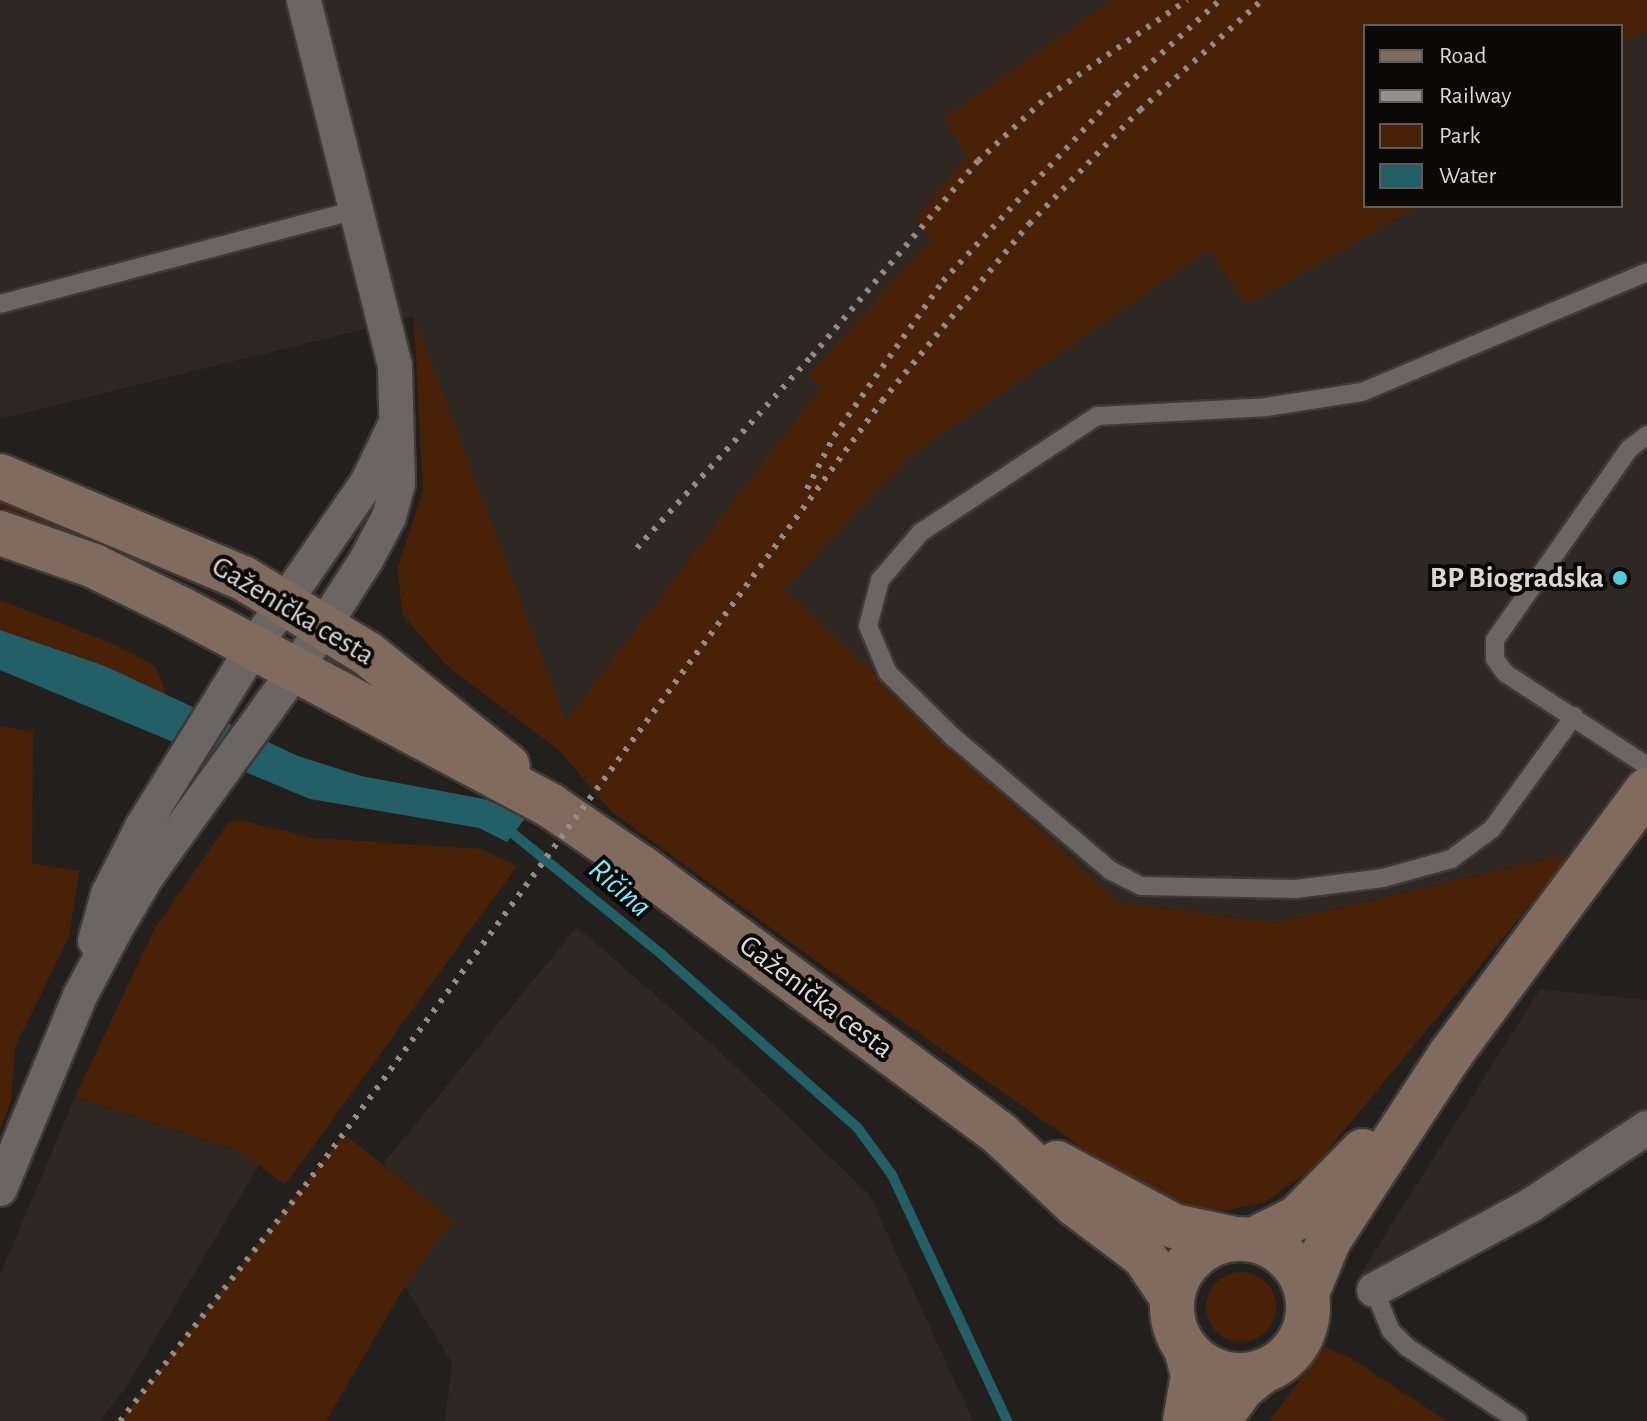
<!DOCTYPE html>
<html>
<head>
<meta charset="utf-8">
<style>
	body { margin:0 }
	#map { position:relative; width:1647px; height:1421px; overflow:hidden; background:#231f1d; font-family:"Alegreya Sans",sans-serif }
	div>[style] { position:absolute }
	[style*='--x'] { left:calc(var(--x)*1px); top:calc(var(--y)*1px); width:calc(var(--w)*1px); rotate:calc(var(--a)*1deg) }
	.built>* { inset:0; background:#2f2721 }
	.green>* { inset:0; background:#492106; transform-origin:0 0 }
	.round { border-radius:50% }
	.water>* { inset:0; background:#235f67 }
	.stream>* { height:10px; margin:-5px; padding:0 5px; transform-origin:5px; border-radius:5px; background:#235f67 }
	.roads { filter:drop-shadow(2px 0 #3e3a38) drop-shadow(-2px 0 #3e3a38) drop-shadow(0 2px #3e3a38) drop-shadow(0 -2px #3e3a38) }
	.service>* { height:18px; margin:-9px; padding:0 9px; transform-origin:9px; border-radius:9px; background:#6b6663 }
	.minor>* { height:34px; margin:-17px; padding:0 17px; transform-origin:17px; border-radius:17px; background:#6b6663 }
	.secondary>* { height:44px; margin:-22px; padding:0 22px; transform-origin:22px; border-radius:22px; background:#816b5e }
	.secondary>.ring { margin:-22px; padding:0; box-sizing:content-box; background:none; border:44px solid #816b5e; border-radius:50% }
	.rail>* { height:6px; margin-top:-3px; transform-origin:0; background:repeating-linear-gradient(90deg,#928e8c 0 4px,transparent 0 12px) }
	.dots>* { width:22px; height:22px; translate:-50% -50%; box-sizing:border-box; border:4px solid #0b0908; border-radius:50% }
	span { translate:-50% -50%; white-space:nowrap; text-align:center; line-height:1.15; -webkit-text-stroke:8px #0b0908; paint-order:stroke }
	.poi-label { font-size:30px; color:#dad7d5; font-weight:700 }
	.right { translate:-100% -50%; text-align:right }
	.street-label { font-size:30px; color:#dad7d5 }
	.water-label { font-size:32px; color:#78ecfb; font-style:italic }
	.legend { position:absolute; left:1363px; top:24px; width:260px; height:184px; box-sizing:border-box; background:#0b0908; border:2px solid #5e5b5a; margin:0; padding:10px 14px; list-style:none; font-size:24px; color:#dad7d5 }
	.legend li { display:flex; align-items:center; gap:16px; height:40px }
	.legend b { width:40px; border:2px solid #5e5b5a }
</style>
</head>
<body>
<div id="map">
	<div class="built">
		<i style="clip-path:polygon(0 0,1290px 0,909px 457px,1209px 249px,1247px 305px,1419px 206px,1621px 206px,1621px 43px,1647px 30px,1647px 755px,1573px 853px,1276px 923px,1118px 902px,784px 589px,896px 471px,565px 721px,413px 317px,0 419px)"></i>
		<i style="clip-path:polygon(577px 927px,714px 1046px,869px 1194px,973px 1421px,445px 1421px,452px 1363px,405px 1286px,453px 1220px,383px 1164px)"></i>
		<i style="clip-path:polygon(1540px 989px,1647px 1000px,1647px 1108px,1588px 1149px,1356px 1281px)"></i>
		<i style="clip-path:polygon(75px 1097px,243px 1153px,259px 1165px,125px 1389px,99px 1421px,0 1421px,0 1275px)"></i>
	</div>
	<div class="green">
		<i style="clip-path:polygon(1113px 0,1647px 0,1647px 30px,1621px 43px,1621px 26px,1365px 26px,1365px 206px,1419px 206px,1247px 305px,1209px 250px,909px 457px,784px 589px,1118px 902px,1276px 923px,1573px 853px,1312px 1169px,1265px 1202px,1224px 1211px,1184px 1208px,1145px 1192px,816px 961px,611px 811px,559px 750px,446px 665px,402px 614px,398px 567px,423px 491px,414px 317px,566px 721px,821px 387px,808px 375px,931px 240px,916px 218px,967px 157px,943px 118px)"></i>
		<i style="left:0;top:494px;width:202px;height:12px;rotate:21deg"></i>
		<i style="clip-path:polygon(0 600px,116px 645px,156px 667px,167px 695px,105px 666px,0 630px)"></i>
		<i style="clip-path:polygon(0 726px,33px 731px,32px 863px,79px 871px,69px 937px,15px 1047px,11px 1101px,0 1129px)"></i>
		<i style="clip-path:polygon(240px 820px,314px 838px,481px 849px,517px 866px,285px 1185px,243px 1153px,75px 1097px,155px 928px,228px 823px)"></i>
		<i style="clip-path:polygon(344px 1134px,453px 1220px,405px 1286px,326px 1421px,120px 1421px)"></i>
		<i class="round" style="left:1206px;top:1272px;width:70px;height:70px"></i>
		<i style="clip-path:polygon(1325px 1347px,1351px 1358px,1447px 1421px,1269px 1421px)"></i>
	</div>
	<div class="water">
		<i style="clip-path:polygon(0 630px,105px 666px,298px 756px,361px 776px,484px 799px,527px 816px,507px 842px,479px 828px,310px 799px,0 670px)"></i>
	</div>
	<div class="stream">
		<i style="--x:505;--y:827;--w:200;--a:39.1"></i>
		<i style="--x:660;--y:953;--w:263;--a:41.5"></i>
		<i style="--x:857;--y:1127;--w:59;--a:53.9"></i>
		<i style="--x:892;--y:1175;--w:272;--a:64.9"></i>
	</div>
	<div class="roads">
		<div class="service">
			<i style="--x:0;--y:304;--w:368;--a:-14.8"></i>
			<i style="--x:1647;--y:435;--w:23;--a:142"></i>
			<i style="--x:1629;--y:449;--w:233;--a:125.1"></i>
			<i style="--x:1495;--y:640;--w:19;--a:90"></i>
			<i style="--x:1495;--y:659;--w:17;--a:54"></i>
			<i style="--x:1505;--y:673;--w:170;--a:33.2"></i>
			<i style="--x:1574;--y:716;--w:140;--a:126"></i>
			<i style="--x:1492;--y:829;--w:51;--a:143.8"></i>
			<i style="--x:1451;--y:859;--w:71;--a:164.4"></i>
			<i style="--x:1383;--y:878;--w:88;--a:172.8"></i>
			<i style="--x:1296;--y:889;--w:155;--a:-178.9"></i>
			<i style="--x:1141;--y:886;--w:35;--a:-153"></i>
			<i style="--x:1110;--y:870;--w:206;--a:-139.7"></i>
			<i style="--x:953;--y:737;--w:91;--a:-135.4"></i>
			<i style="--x:888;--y:673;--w:51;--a:-113.1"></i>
			<i style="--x:868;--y:626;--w:48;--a:-75.4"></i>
			<i style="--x:880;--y:580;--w:63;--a:-49.5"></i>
			<i style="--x:921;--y:532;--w:211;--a:-33.4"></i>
			<i style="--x:1097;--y:416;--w:169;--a:-3"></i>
			<i style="--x:1266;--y:407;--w:97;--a:-8.9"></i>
			<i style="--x:1362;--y:392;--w:309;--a:-22.8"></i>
			<i style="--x:1374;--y:1290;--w:44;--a:67.5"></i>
			<i style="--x:1391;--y:1331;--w:23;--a:45"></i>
			<i style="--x:1407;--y:1347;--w:133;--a:33.7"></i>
		</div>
		<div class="minor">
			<i style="--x:95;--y:941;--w:49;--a:-74.5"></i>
			<i style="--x:108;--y:894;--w:75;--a:-63.1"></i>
			<i style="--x:142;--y:827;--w:211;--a:-58.2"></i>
			<i style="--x:253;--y:648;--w:203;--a:-55.4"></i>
			<i style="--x:368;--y:481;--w:62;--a:-64.3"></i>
			<i style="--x:0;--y:1189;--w:209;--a:-67.5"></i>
			<i style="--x:80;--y:996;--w:72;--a:-62"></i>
			<i style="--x:114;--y:932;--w:65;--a:-59.5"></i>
			<i style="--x:147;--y:876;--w:253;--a:-54.2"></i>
			<i style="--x:295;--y:671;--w:132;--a:-57.4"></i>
			<i style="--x:366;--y:560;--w:49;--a:-61.9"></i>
			<i style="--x:389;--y:517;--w:35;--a:-75"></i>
			<i style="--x:398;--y:483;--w:117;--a:-91.5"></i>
			<i style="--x:395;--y:366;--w:377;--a:-104"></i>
			<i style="--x:1374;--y:1290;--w:179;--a:-28.4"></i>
			<i style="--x:1531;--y:1205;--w:139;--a:-33.6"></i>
		</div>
		<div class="secondary">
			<i style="--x:0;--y:476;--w:264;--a:22.8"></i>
			<i style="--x:243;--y:578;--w:146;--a:31.3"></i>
			<i style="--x:368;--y:654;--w:179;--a:38.7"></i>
			<i style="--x:0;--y:533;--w:100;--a:19.3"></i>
			<i style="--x:94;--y:566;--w:99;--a:26.3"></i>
			<i style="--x:183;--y:610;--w:417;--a:28"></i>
			<i style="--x:551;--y:806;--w:110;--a:34.3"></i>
			<i style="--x:642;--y:868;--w:447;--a:36.6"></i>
			<i style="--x:1001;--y:1135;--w:103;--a:43"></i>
			<i style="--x:1076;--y:1205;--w:85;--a:36.9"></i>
			<i style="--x:1144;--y:1256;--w:50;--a:56.3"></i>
			<i style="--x:1057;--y:1163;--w:133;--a:28.3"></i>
			<i style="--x:1174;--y:1226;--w:58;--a:11.9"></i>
			<i class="ring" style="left:1172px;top:1239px;width:92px;height:92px"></i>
			<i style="--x:1253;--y:1240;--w:49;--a:-26.6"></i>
			<i style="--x:1297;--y:1218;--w:94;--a:-45.4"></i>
			<i style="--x:1307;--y:1293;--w:57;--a:-67.5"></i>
			<i style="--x:1329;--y:1240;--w:221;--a:-56.8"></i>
			<i style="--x:1450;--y:1055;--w:330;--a:-53.4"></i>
			<i style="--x:1185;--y:1421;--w:47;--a:-80.1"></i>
			<i style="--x:1193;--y:1375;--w:24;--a:-105"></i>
			<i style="--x:1218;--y:1421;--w:41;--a:-54"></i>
			<i style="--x:1242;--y:1388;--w:26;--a:-39"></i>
		</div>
	</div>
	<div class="rail">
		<i style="--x:807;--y:489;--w:59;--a:-63"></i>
		<i style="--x:834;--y:436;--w:189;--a:-54.9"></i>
		<i style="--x:943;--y:281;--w:255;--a:-47.1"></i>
		<i style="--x:1117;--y:94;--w:139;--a:-42.4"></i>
		<i style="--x:637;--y:548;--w:260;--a:-47.7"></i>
		<i style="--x:812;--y:356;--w:256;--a:-49.6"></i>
		<i style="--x:978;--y:161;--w:96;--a:-42.9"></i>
		<i style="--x:1048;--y:96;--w:169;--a:-34.6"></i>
		<i style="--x:120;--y:1421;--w:299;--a:-51.8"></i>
		<i style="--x:305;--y:1186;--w:974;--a:-53.68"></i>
		<i style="--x:882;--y:401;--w:230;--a:-50.3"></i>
		<i style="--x:1029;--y:224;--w:159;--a:-45.8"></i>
		<i style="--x:1140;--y:110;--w:164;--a:-42"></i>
	</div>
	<div class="dots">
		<i style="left:1620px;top:578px;background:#53cbda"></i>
	</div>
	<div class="poi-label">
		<span class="right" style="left:1604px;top:578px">BP Biogradska</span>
	</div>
	<div class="street-label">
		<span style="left:293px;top:611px;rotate:31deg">Gaženička cesta</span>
		<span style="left:816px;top:997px;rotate:37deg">Gaženička cesta</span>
	</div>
	<div class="water-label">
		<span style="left:620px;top:888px;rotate:41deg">Ričina</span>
	</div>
	<ul class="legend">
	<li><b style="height:10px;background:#816b5e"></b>Road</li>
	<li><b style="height:10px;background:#928e8c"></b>Railway</li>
	<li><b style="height:22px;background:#492106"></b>Park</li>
	<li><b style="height:22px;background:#235f67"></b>Water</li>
	</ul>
</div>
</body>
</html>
